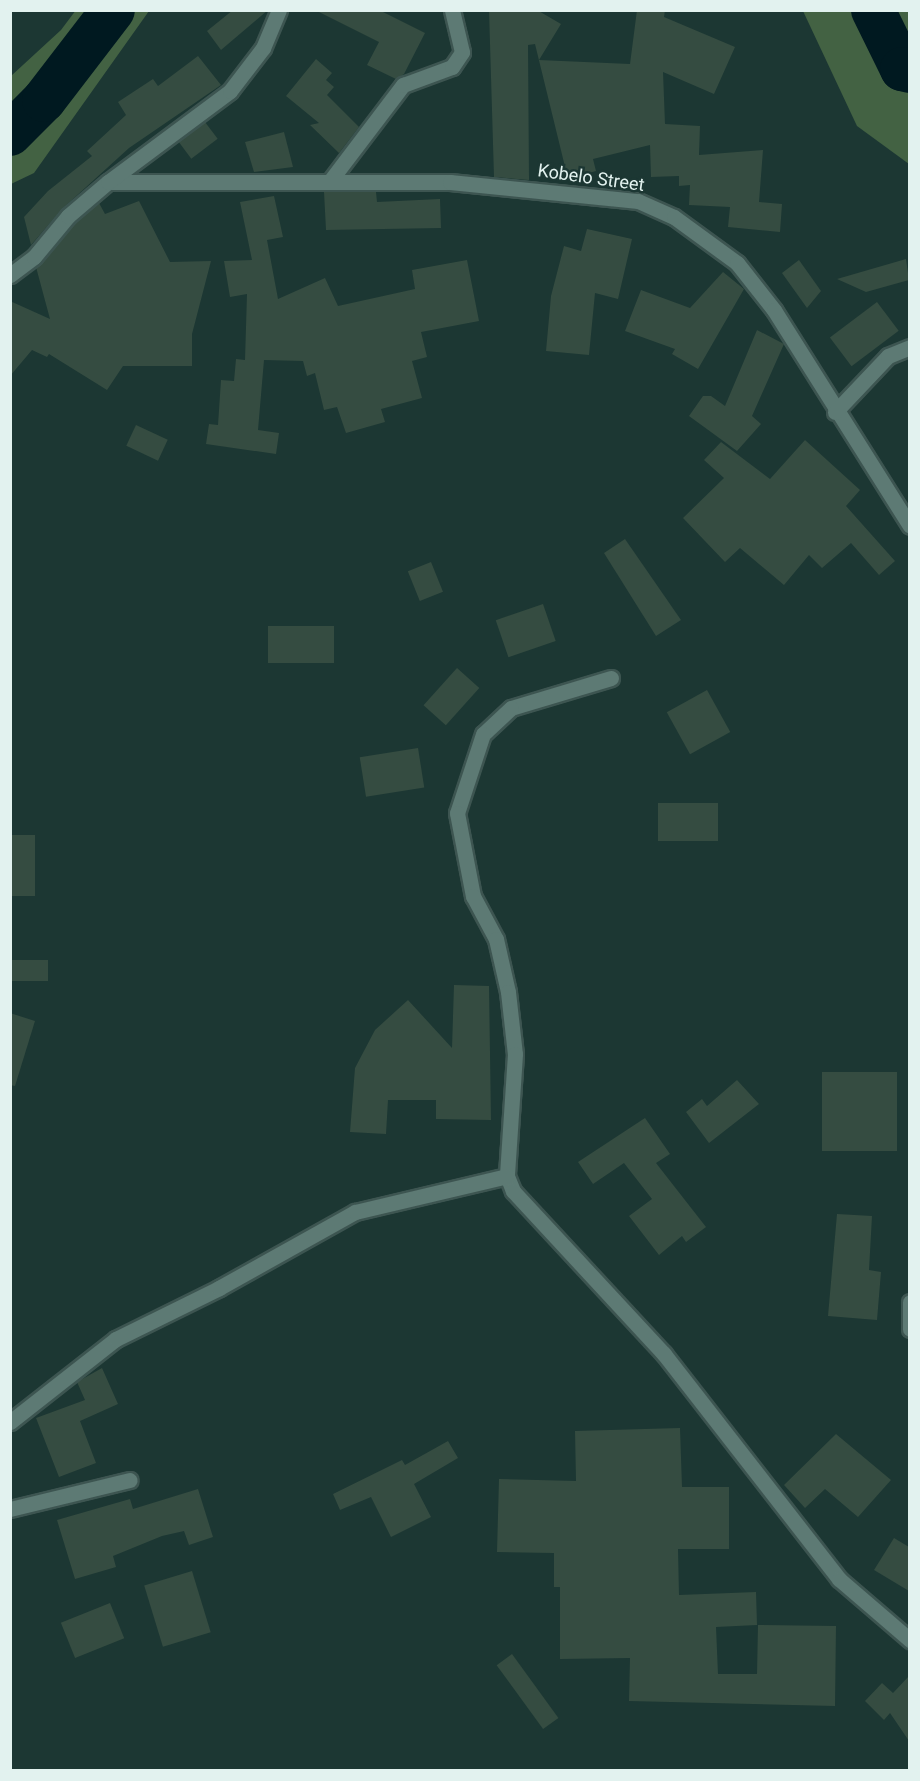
<!DOCTYPE html>
<html>
<head>
<meta charset="utf-8">
<style>
	body { margin:0 }
	#map { position:relative; width:920px; height:1781px; overflow:hidden; background:#1c3733; font-family:Roboto,sans-serif }
	div>[style] { position:absolute }
	[style*='--x'] { left:calc(var(--x)*1px); top:calc(var(--y)*1px); width:calc(var(--w)*1px); rotate:calc(var(--a)*1deg) }
	.green>* { inset:0; background:#436243 }
	.river>* { height:44px; margin:-22px; padding:0 22px; transform-origin:22px; border-radius:22px; background:#001920 }
	.building>* { inset:0; background:#354c41; transform-origin:0 0 }
	.roads { filter:drop-shadow(2px 0 #3d5551) drop-shadow(-2px 0 #3d5551) drop-shadow(0 2px #3d5551) drop-shadow(0 -2px #3d5551) }
	.minor>* { height:15px; margin:-7.5px; padding:0 7.5px; transform-origin:7.5px; border-radius:7.5px; background:#5d7a74 }
	span { translate:-50% -50%; white-space:nowrap; text-align:center; line-height:1.15; -webkit-text-stroke:5px #1c3733; paint-order:stroke }
	.street-label { font-size:18px; color:#e2f2ef }
	.frame { position:absolute; inset:0; border:12px solid #e2f2ef; pointer-events:none }
</style>
</head>
<body>
<div id="map">
	<div class="green">
		<i style="clip-path:polygon(76px 10px,149px 11px,34px 173px,11px 184px,11px 76px,61px 30px)"></i>
		<i style="clip-path:polygon(803px 11px,909px 11px,909px 164px,857px 126px)"></i>
	</div>
	<div class="river">
		<i style="--x:873;--y:10;--w:66;--a:63.8"></i>
		<i style="--x:902;--y:69;--w:8;--a:14"></i>
		<i style="--x:10;--y:134;--w:48;--a:-45"></i>
		<i style="--x:44;--y:100;--w:113;--a:-52.5"></i>
	</div>
	<div class="building">
		<i style="clip-path:polygon(233px 10px,268px 10px,221px 50px,207px 31px)"></i>
		<i style="clip-path:polygon(315px 10px,379px 10px,425px 33px,404px 74px,396px 79px,367px 65px,379px 42px)"></i>
		<i style="clip-path:polygon(489px 10px,537px 10px,561px 24px,539px 60px,630px 64px,637px 10px,665px 10px,664px 17px,735px 47px,714px 94px,663px 72px,665px 124px,700px 126px,699px 155px,763px 150px,759px 202px,782px 204px,780px 232px,728px 227px,730px 207px,689px 205px,690px 185px,679px 186px,679px 176px,651px 177px,650px 145px,593px 159px,596px 171px,568px 179px,535px 44px,528px 45px,529px 180px,494px 177px)"></i>
		<i style="clip-path:polygon(198px 56px,221px 85px,129px 148px,62px 209px,31px 245px,24px 217px,48px 191px,92px 156px,87px 151px,126px 115px,118px 102px,153px 79px,158px 86px)"></i>
		<i style="clip-path:polygon(316px 59px,332px 73px,326px 80px,334px 87px,327px 95px,359px 127px,339px 153px,310px 125px,319px 123px,286px 96px)"></i>
		<i style="left:205px;top:122px;width:21px;height:33px;rotate:53deg"></i>
		<i style="clip-path:polygon(284px 132px,293px 167px,254px 172px,245px 142px)"></i>
		<i style="clip-path:polygon(324px 192px,376px 192px,377px 202px,440px 199px,441px 228px,326px 230px)"></i>
		<i style="clip-path:polygon(274px 196px,283px 237px,267px 240px,278px 299px,325px 278px,338px 306px,415px 289px,412px 270px,467px 260px,479px 321px,421px 332px,427px 357px,412px 361px,422px 398px,381px 409px,385px 422px,346px 433px,337px 407px,324px 410px,315px 373px,307px 376px,303px 361px,264px 360px,258px 430px,279px 433px,276px 454px,206px 444px,209px 424px,218px 425px,221px 380px,234px 381px,236px 359px,245px 360px,247px 294px,230px 297px,224px 261px,252px 260px,240px 202px)"></i>
		<i style="clip-path:polygon(139px 201px,170px 262px,211px 261px,192px 334px,192px 366px,123px 366px,107px 390px,49px 354px,47px 357px,32px 350px,10px 376px,10px 301px,50px 319px,36px 267px,75px 223px,99px 203px,105px 214px)"></i>
		<i style="clip-path:polygon(587px 229px,632px 239px,618px 299px,595px 293px,589px 355px,546px 351px,551px 296px,564px 246px,581px 251px)"></i>
		<i style="clip-path:polygon(906px 259px,909px 280px,866px 292px,837px 279px)"></i>
		<i style="clip-path:polygon(799px 260px,821px 291px,807px 308px,782px 273px)"></i>
		<i style="clip-path:polygon(723px 272px,744px 289px,698px 369px,672px 354px,675px 349px,625px 331px,641px 290px,690px 308px)"></i>
		<i style="left:877px;top:302px;width:36px;height:59px;rotate:53deg"></i>
		<i style="clip-path:polygon(757px 330px,784px 344px,752px 416px,761px 424px,737px 451px,689px 416px,703px 396px,711px 396px,725px 406px)"></i>
		<i style="left:136px;top:425px;width:35px;height:23px;rotate:25deg"></i>
		<i style="clip-path:polygon(805px 440px,860px 490px,846px 506px,895px 561px,879px 575px,851px 543px,822px 568px,809px 555px,784px 585px,740px 548px,725px 562px,683px 518px,724px 478px,704px 460px,721px 442px,770px 479px)"></i>
		<i style="clip-path:polygon(625px 539px,681px 620px,656px 636px,604px 553px)"></i>
		<i style="left:431px;top:562px;width:32px;height:25px;rotate:68deg"></i>
		<i style="left:543px;top:604px;width:39px;height:50px;rotate:71deg"></i>
		<i style="left:268px;top:626px;width:66px;height:37px"></i>
		<i style="left:457px;top:668px;width:30px;height:50px;rotate:42deg"></i>
		<i style="left:707px;top:690px;width:48px;height:46px;rotate:61deg"></i>
		<i style="left:418px;top:748px;width:40px;height:59px;rotate:81deg"></i>
		<i style="left:658px;top:803px;width:60px;height:38px"></i>
		<i style="left:10px;top:835px;width:25px;height:61px"></i>
		<i style="left:48px;top:960px;width:21px;height:38px;rotate:90deg"></i>
		<i style="clip-path:polygon(454px 985px,489px 986px,491px 1120px,436px 1119px,436px 1100px,388px 1100px,386px 1134px,350px 1132px,355px 1068px,375px 1030px,408px 1000px,452px 1048px)"></i>
		<i style="clip-path:polygon(10px 1013px,35px 1021px,15px 1086px,10px 1085px)"></i>
		<i style="left:822px;top:1072px;width:75px;height:79px"></i>
		<i style="clip-path:polygon(737px 1080px,759px 1104px,709px 1143px,686px 1112px,702px 1099px,707px 1106px)"></i>
		<i style="clip-path:polygon(645px 1118px,670px 1154px,656px 1163px,706px 1227px,686px 1242px,682px 1236px,659px 1255px,629px 1216px,652px 1199px,624px 1163px,593px 1184px,578px 1162px)"></i>
		<i style="clip-path:polygon(837px 1214px,872px 1216px,869px 1270px,881px 1272px,877px 1320px,828px 1316px)"></i>
		<i style="clip-path:polygon(102px 1368px,118px 1404px,80px 1421px,96px 1463px,59px 1477px,36px 1418px,85px 1400px,77px 1382px)"></i>
		<i style="clip-path:polygon(680px 1428px,682px 1487px,729px 1487px,729px 1549px,678px 1549px,679px 1595px,756px 1592px,757px 1625px,716px 1627px,718px 1674px,757px 1674px,758px 1625px,836px 1626px,835px 1706px,629px 1701px,630px 1658px,560px 1659px,560px 1587px,554px 1587px,554px 1553px,497px 1552px,499px 1479px,576px 1481px,575px 1431px)"></i>
		<i style="clip-path:polygon(836px 1434px,891px 1480px,858px 1517px,825px 1489px,805px 1508px,784px 1485px)"></i>
		<i style="clip-path:polygon(448px 1441px,458px 1458px,414px 1484px,431px 1517px,391px 1537px,371px 1497px,340px 1510px,333px 1494px,402px 1460px,405px 1465px)"></i>
		<i style="clip-path:polygon(198px 1489px,213px 1537px,189px 1545px,184px 1531px,162px 1536px,113px 1556px,116px 1567px,75px 1579px,57px 1520px,130px 1499px,133px 1509px)"></i>
		<i style="clip-path:polygon(894px 1538px,909px 1547px,909px 1591px,874px 1570px)"></i>
		<i style="left:192px;top:1571px;width:64px;height:50px;rotate:73deg"></i>
		<i style="left:110px;top:1603px;width:38px;height:53px;rotate:68deg"></i>
		<i style="left:512px;top:1654px;width:79px;height:19px;rotate:54deg"></i>
		<i style="clip-path:polygon(909px 1676px,909px 1741px,890px 1713px,884px 1720px,865px 1701px,882px 1683px,893px 1693px)"></i>
	</div>
	<div class="roads">
		<div class="minor">
			<i style="--x:330;--y:181;--w:121;--a:-52.8"></i>
			<i style="--x:403;--y:85;--w:52;--a:-20.2"></i>
			<i style="--x:452;--y:67;--w:18;--a:-56"></i>
			<i style="--x:462;--y:52;--w:43;--a:-103.4"></i>
			<i style="--x:108;--y:182;--w:342;--a:0"></i>
			<i style="--x:450;--y:182;--w:189;--a:5.8"></i>
			<i style="--x:638;--y:201;--w:39;--a:24"></i>
			<i style="--x:674;--y:217;--w:78;--a:36.1"></i>
			<i style="--x:737;--y:263;--w:60;--a:51.8"></i>
			<i style="--x:774;--y:310;--w:255;--a:57.8"></i>
			<i style="--x:10;--y:275;--w:30;--a:-37"></i>
			<i style="--x:34;--y:257;--w:53;--a:-50.3"></i>
			<i style="--x:68;--y:216;--w:52;--a:-40.4"></i>
			<i style="--x:108;--y:182;--w:152;--a:-36.7"></i>
			<i style="--x:230;--y:91;--w:54;--a:-52.5"></i>
			<i style="--x:263;--y:48;--w:41;--a:-67.2"></i>
			<i style="--x:835;--y:412;--w:77;--a:-46.6"></i>
			<i style="--x:888;--y:356;--w:24;--a:-22"></i>
			<i style="--x:611;--y:678;--w:104;--a:163.3"></i>
			<i style="--x:511;--y:708;--w:38;--a:137"></i>
			<i style="--x:483;--y:734;--w:83;--a:108.2"></i>
			<i style="--x:457;--y:813;--w:85;--a:79.1"></i>
			<i style="--x:473;--y:896;--w:49;--a:61.9"></i>
			<i style="--x:496;--y:939;--w:54;--a:77.2"></i>
			<i style="--x:508;--y:992;--w:62;--a:83.6"></i>
			<i style="--x:515;--y:1054;--w:122;--a:93.8"></i>
			<i style="--x:507;--y:1176;--w:16;--a:68"></i>
			<i style="--x:513;--y:1191;--w:222;--a:47.2"></i>
			<i style="--x:664;--y:1354;--w:285;--a:52.1"></i>
			<i style="--x:839;--y:1579;--w:94;--a:40.7"></i>
			<i style="--x:910;--y:1302;--w:27;--a:90"></i>
			<i style="--x:10;--y:1422;--w:135;--a:-38.1"></i>
			<i style="--x:116;--y:1339;--w:115;--a:-26.3"></i>
			<i style="--x:219;--y:1288;--w:156;--a:-29.2"></i>
			<i style="--x:355;--y:1212;--w:156;--a:-13.3"></i>
			<i style="--x:10;--y:1509;--w:123;--a:-13.6"></i>
		</div>
	</div>
	<div class="street-label">
		<span style="left:591px;top:178px;rotate:8deg">Kobelo Street</span>
	</div>
	<div class="frame"></div>
</div>
</body>
</html>
